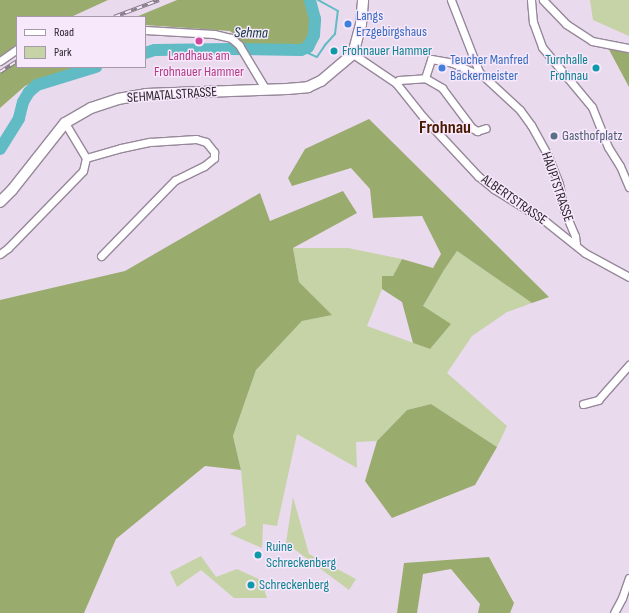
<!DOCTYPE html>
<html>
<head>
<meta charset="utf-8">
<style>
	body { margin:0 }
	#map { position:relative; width:629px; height:613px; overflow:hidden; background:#eadaee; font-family:"Sofia Sans Condensed",sans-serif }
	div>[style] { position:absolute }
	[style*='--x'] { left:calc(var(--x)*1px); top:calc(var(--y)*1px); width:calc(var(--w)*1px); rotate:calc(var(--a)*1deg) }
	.green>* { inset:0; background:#c5d3a6 }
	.forest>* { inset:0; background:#99ac6e }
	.stream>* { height:2px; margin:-1px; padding:0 1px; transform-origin:1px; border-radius:1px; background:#60bbc4 }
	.river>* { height:12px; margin:-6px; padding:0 6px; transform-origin:6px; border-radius:6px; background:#60bbc4 }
	.roads { filter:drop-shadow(1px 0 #96889a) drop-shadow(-1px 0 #96889a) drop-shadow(0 1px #96889a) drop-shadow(0 -1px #96889a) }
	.street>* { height:7px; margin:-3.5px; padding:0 3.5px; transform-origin:3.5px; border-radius:3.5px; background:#fff }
	.secondary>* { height:10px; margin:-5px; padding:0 5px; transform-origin:5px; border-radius:5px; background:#fff }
	.rail>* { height:3.5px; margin-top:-1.75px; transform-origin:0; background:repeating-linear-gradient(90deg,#f8e8fc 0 6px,#877c8a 0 12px); box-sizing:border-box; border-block:1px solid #877c8a }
	.dots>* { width:11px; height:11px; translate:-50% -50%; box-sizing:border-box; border:2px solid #f8e8fc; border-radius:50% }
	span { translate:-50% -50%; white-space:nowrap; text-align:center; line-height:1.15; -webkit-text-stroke:3px #f8e8fc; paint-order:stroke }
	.shop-label { font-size:14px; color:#366cbe }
	.left { translate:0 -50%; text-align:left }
	.culture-label { font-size:14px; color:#0d838f }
	.right { translate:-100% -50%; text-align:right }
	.hotel-label { font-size:14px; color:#b23c85 }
	.street-label { font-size:14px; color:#2c262e }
	.service-label { font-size:14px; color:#4e5e75 }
	.water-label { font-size:15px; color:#073539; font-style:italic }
	.district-label { font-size:18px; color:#481a00; font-weight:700 }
	.legend { position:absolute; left:16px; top:16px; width:130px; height:52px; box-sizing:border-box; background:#f8e8fc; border:1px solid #a69aaa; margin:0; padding:5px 7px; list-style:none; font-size:12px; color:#2c262e }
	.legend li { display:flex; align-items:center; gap:8px; height:20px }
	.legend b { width:20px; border:1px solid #a69aaa }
</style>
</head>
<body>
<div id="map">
	<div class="green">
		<i style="clip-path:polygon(590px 0,629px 0,629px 36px,593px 20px)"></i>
		<i style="clip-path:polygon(293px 248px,348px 248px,402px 259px,393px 276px,382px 276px,382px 289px,367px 326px,430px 349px,423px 306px,444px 270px,457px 251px,532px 303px,507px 312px,472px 336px,447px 373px,507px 426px,497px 447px,431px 404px,407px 410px,377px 441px,356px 442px,357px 468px,297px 434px,277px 526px,263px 524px,262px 548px,230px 534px,246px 525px,241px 470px,233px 436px,256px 370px,302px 321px,331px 315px,299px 282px)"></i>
		<i style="clip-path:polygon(293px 497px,309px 554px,356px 579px,349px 590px,286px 543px)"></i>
		<i style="clip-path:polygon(201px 556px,216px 577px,237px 569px,261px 580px,267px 598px,234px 598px,201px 570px,177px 587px,170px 572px)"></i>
	</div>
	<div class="forest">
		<i style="clip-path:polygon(0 0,108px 0,71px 17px,17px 17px,17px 44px,0 57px)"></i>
		<i style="clip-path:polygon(177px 0,314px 0,318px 20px,317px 37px,310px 36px,300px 46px,242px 47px,237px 37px,230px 31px,145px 25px,145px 17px,136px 17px)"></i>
		<i style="clip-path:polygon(606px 44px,629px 48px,629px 87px)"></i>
		<i style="clip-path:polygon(17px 60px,17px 67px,88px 67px,66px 75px,40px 80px,25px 86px,0 108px,0 71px)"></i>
		<i style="clip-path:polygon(369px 119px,549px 297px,532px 303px,457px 251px,444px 270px,423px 306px,451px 324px,430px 349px,413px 343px,402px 302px,382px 289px,382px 276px,393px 276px,402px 259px,433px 268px,441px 254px,422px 216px,373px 218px,370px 189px,351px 168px,292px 186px,288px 178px,305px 149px)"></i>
		<i style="clip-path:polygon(343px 191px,357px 213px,293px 248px,299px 282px,332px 315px,302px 321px,256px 370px,233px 436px,241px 470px,205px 466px,116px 539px,84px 613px,0 613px,0 300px,125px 271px,260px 193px,270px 221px)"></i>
		<i style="clip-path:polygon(431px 404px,497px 447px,475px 485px,392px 518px,365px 481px,377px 441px,407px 410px)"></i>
		<i style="clip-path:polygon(489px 557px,514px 603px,510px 613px,478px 613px,480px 604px,451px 569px,423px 574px,417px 613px,397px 613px,404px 563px)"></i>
	</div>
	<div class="stream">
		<i style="--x:301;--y:50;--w:17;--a:24"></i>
		<i style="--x:317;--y:57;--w:14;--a:-56"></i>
		<i style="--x:325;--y:45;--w:15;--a:-48"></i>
		<i style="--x:335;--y:34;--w:23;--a:-83"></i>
		<i style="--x:338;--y:11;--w:23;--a:-151"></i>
	</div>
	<div class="river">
		<i style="--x:145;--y:53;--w:10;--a:-17"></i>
		<i style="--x:155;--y:50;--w:75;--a:-0.8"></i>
		<i style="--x:230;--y:49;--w:71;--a:0.8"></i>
		<i style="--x:301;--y:50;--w:8;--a:-23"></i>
		<i style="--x:308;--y:47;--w:13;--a:-63"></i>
		<i style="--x:314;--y:35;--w:16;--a:-86"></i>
		<i style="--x:315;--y:19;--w:20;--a:-105"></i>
		<i style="--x:0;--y:149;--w:36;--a:-58"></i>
		<i style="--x:19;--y:118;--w:16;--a:-76"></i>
		<i style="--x:23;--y:102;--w:12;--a:-59"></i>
		<i style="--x:29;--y:92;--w:11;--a:-41"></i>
		<i style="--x:37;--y:85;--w:62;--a:-17"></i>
	</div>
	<div class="roads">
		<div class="street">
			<i style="--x:451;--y:0;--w:77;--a:68.7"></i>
			<i style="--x:479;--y:72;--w:56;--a:42.8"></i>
			<i style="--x:520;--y:110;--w:19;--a:54"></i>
			<i style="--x:531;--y:125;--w:33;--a:61"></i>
			<i style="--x:547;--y:154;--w:32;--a:68"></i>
			<i style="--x:559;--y:184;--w:26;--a:79"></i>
			<i style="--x:564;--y:210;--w:28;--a:67"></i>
			<i style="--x:575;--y:236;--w:8;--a:83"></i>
			<i style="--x:531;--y:0;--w:22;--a:85"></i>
			<i style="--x:533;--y:22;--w:27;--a:70"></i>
			<i style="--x:542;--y:47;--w:78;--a:50.2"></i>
			<i style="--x:592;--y:107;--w:43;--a:68.2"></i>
			<i style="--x:608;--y:147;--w:22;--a:58"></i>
			<i style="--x:620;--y:166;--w:23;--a:67"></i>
			<i style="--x:543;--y:0;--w:33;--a:46"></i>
			<i style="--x:566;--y:24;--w:31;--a:33"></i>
			<i style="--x:592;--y:41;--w:38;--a:11"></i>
			<i style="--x:145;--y:30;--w:69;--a:3.3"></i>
			<i style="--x:214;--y:34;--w:17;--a:13"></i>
			<i style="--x:231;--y:38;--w:11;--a:41"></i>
			<i style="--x:239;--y:45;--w:52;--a:59"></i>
			<i style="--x:353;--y:54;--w:52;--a:34"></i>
			<i style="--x:396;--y:83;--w:43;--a:51.5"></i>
			<i style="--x:423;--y:117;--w:81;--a:47"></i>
			<i style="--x:478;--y:176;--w:21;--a:39"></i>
			<i style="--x:494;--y:189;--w:60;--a:32.1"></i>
			<i style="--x:545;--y:221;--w:51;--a:38.7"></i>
			<i style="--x:585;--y:253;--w:50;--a:28.6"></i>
			<i style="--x:0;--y:61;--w:21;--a:-35"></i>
			<i style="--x:425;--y:78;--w:20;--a:30"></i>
			<i style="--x:442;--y:88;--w:50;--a:53.1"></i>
			<i style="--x:472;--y:128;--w:6;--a:31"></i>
			<i style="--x:477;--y:131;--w:9;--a:-18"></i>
			<i style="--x:396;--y:83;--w:4;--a:-45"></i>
			<i style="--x:399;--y:80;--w:26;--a:-4"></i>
			<i style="--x:425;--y:78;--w:20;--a:-72"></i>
			<i style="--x:431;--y:59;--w:22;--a:10"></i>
			<i style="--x:453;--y:63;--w:23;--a:25"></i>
			<i style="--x:474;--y:73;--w:5;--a:-11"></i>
			<i style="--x:65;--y:123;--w:41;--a:59"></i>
			<i style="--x:86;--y:158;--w:36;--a:-16"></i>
			<i style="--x:121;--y:148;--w:30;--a:-12"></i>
			<i style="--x:150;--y:142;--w:46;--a:-3.7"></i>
			<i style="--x:196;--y:139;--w:10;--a:17"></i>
			<i style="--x:206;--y:142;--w:13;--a:51"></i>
			<i style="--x:214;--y:152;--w:6;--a:90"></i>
			<i style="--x:214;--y:158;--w:13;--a:141"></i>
			<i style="--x:204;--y:166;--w:32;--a:154"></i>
			<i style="--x:175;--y:180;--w:106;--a:134.2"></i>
			<i style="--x:0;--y:254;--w:10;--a:-37"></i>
			<i style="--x:8;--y:248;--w:107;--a:-45.8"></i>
			<i style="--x:83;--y:171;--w:13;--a:-77"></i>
			<i style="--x:583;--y:404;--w:16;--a:-15"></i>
			<i style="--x:598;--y:400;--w:47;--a:-48.5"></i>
			<i style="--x:614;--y:613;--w:17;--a:-62"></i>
			<i style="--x:622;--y:598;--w:21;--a:-71"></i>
		</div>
		<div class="secondary">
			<i style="--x:0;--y:202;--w:17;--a:-45"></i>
			<i style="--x:12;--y:190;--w:85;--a:-51.7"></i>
			<i style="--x:65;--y:123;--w:30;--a:-30"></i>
			<i style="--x:91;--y:108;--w:28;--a:-18"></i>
			<i style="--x:118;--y:99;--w:28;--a:-10"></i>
			<i style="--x:146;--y:94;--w:141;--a:-2"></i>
			<i style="--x:287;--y:89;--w:21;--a:-5"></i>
			<i style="--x:308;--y:87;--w:14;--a:-25"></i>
			<i style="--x:321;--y:81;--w:42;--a:-40.2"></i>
			<i style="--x:353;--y:54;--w:31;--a:-75"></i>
			<i style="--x:361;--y:24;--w:24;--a:-85"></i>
		</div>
	</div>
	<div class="rail">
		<i style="--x:114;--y:17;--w:48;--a:-20.7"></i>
		<i style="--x:0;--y:72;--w:20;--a:-33"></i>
	</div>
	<div class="dots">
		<i style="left:348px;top:24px;background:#3f7fe0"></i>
		<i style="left:199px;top:41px;background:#d1479c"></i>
		<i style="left:334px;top:51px;background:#0f9aa8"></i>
		<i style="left:442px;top:68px;background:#3f7fe0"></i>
		<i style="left:596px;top:68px;background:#0f9aa8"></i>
		<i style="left:554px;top:136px;background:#5c6f8a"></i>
		<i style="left:258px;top:555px;background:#0f9aa8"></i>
		<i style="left:251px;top:585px;background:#0f9aa8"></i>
	</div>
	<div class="shop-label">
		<span class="left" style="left:356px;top:24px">Langs<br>Erzgebirgshaus</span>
		<span class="left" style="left:450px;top:68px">Teucher Manfred<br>Bäckermeister</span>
	</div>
	<div class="culture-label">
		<span class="left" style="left:342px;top:51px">Frohnauer Hammer</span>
		<span class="right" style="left:588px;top:68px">Turnhalle<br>Frohnau</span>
		<span class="left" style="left:266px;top:555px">Ruine<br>Schreckenberg</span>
		<span class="left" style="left:259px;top:585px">Schreckenberg</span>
	</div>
	<div class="hotel-label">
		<span style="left:199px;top:64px">Landhaus am<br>Frohnauer Hammer</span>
	</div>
	<div class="street-label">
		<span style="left:172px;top:95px;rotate:-4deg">SEHMATALSTRASSE</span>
		<span style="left:557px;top:187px;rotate:71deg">HAUPTSTRASSE</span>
		<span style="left:514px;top:200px;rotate:35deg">ALBERTSTRASSE</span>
	</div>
	<div class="service-label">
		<span class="left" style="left:562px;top:136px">Gasthofplatz</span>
	</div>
	<div class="water-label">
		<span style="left:251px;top:33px;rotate:1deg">Sehma</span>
	</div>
	<div class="district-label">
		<span style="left:445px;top:128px">Frohnau</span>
	</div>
	<ul class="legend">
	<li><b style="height:5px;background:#fff"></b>Road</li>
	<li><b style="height:11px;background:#c5d3a6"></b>Park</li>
	</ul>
</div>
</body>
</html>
